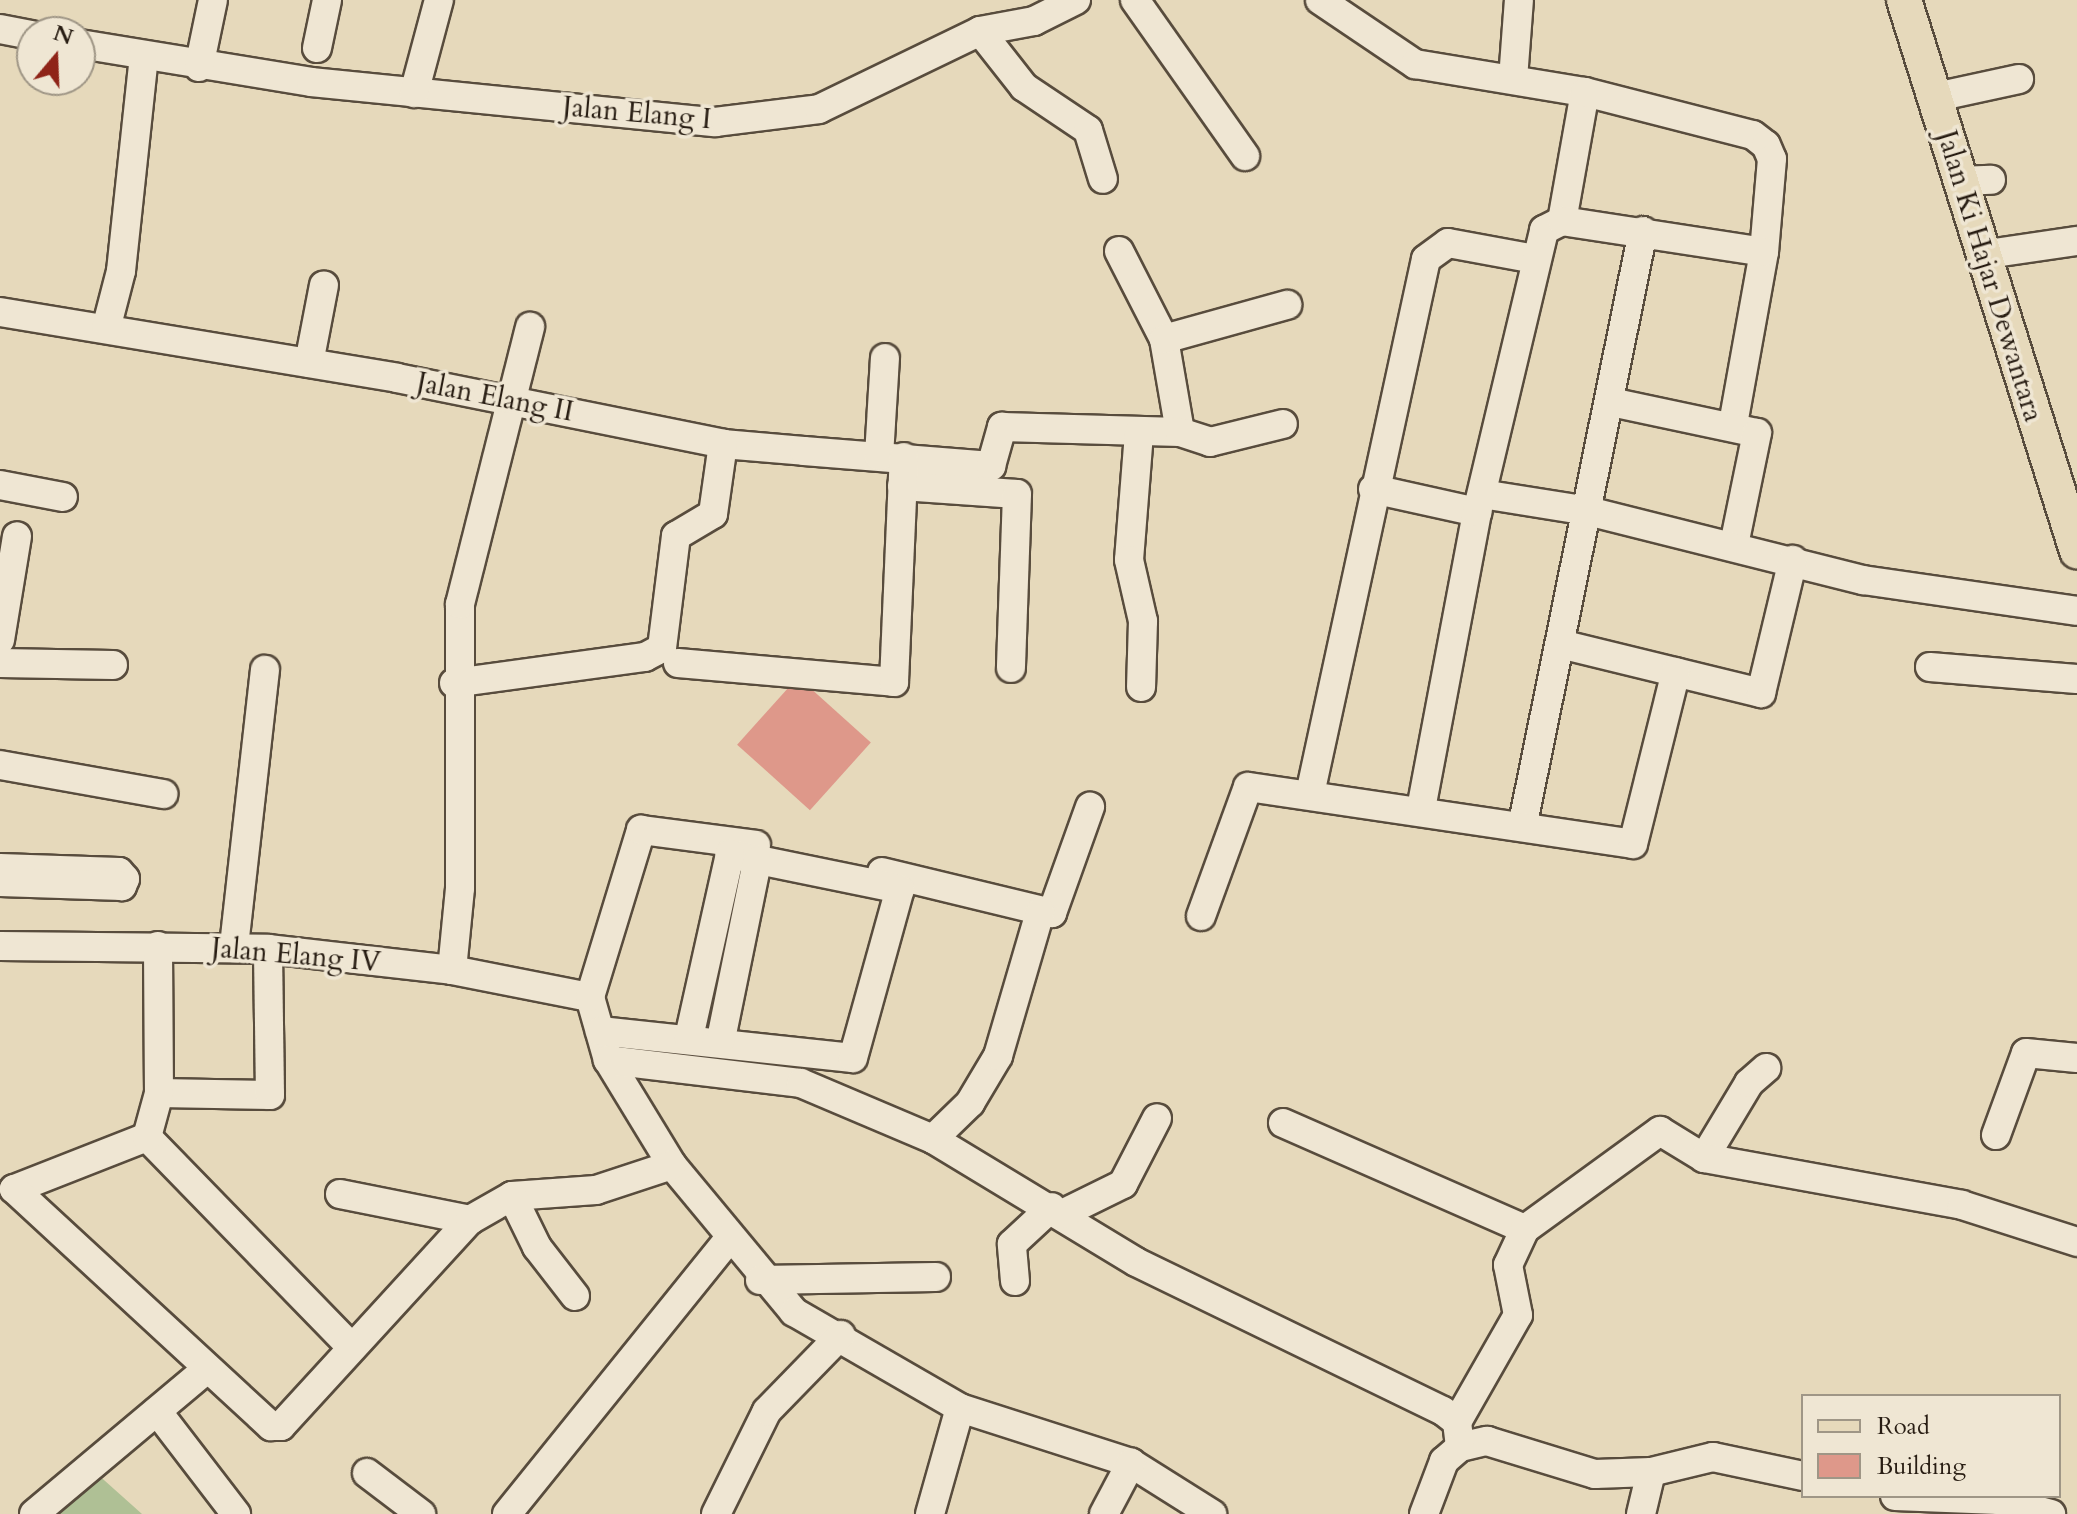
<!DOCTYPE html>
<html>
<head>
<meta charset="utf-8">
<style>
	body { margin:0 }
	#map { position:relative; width:2077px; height:1514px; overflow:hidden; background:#e6d9bb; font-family:Cardo,serif }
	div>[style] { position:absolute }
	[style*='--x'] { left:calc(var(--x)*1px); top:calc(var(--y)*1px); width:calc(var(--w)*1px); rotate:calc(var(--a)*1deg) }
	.green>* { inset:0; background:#afc095 }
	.building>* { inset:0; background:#de988a; transform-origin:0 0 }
	.roads { filter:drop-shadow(2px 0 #584c3d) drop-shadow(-2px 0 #584c3d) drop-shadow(0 2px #584c3d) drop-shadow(0 -2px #584c3d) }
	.minor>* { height:28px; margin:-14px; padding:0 14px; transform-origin:14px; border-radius:14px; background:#efe6d3 }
	.major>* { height:34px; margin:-17px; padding:0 17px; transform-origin:17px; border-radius:17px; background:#e6d9bb }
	span { translate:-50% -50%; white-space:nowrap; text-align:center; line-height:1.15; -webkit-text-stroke:7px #efe6d3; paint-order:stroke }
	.street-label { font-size:28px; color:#281d13 }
	.legend { position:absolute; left:1801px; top:1394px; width:260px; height:104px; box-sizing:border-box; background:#efe6d3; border:2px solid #9f9686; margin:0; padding:10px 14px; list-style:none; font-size:24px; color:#281d13 }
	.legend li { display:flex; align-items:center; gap:16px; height:40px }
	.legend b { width:40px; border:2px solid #9f9686 }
	.north { position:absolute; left:16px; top:16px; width:80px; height:80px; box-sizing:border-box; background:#efe6d3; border:2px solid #9f9686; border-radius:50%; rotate:19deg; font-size:22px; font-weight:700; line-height:32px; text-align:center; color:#281d13 }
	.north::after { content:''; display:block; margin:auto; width:28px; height:36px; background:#8f2418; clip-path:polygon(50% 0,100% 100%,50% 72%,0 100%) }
</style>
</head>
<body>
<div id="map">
	<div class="green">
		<i style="clip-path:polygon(95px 1472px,142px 1514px,42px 1514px)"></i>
	</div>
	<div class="building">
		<i style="left:798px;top:677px;width:98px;height:91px;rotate:42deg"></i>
	</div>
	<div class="roads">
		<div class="minor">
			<i style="--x:1135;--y:0;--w:191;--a:54.8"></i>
			<i style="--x:1320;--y:0;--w:115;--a:34"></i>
			<i style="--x:1415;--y:64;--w:172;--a:9.4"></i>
			<i style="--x:0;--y:29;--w:33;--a:11"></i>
			<i style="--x:980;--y:31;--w:71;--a:51.8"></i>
			<i style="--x:1024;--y:87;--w:77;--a:33.9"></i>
			<i style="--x:1088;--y:130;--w:51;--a:73"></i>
			<i style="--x:80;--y:44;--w:234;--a:9.3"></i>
			<i style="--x:311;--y:82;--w:406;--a:5.7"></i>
			<i style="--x:715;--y:122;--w:105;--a:-7.1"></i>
			<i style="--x:819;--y:109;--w:179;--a:-25.8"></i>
			<i style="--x:980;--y:31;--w:55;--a:-10.5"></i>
			<i style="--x:1034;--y:21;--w:47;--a:-26.6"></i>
			<i style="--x:317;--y:48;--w:49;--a:-78.2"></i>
			<i style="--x:199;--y:67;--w:68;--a:-78.2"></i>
			<i style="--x:1513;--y:79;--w:79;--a:-85.7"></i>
			<i style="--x:414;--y:93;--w:96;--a:-75"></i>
			<i style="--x:1936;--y:97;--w:85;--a:-12.2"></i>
			<i style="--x:1958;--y:181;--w:33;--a:-2"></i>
			<i style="--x:1562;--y:221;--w:131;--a:-79.9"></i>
			<i style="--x:1585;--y:92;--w:173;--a:14.4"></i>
			<i style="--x:1753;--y:135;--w:16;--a:38"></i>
			<i style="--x:1766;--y:145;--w:15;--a:67"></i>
			<i style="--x:1772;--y:159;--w:93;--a:94.9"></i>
			<i style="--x:1764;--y:252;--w:176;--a:100.2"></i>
			<i style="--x:1119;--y:251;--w:99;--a:62.9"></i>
			<i style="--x:1164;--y:339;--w:94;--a:80.2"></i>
			<i style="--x:1981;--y:255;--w:97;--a:-8.3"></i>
			<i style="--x:0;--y:312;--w:402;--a:9.4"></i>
			<i style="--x:397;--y:378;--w:333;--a:11.4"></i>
			<i style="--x:723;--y:444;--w:81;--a:4.9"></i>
			<i style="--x:804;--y:451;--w:188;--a:4.6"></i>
			<i style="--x:991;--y:466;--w:41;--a:-74.2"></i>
			<i style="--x:1002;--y:427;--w:178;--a:1.6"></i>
			<i style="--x:1180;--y:432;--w:32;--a:18"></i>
			<i style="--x:1210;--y:442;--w:75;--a:-13.9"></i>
			<i style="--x:106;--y:329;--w:60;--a:-75.5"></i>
			<i style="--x:121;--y:271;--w:216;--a:-83.9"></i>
			<i style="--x:1164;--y:339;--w:128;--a:-15.5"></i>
			<i style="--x:309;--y:363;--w:79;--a:-79.1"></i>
			<i style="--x:1611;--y:402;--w:149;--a:12"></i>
			<i style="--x:1757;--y:433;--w:114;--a:101.6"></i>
			<i style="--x:1139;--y:433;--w:127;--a:94.5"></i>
			<i style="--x:1129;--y:560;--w:63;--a:77.1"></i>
			<i style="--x:1143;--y:621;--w:66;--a:91.7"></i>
			<i style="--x:879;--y:456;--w:98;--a:-86.5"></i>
			<i style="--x:0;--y:485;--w:64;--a:10.8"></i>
			<i style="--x:902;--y:486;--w:115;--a:4"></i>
			<i style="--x:1017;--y:494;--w:174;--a:92"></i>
			<i style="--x:1373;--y:489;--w:107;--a:12.5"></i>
			<i style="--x:1482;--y:494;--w:107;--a:9.1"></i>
			<i style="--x:1588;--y:511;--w:284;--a:14.1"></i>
			<i style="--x:1863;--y:580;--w:216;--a:8.2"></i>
			<i style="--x:0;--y:640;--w:105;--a:-80.7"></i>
			<i style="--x:1560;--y:644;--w:207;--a:13.7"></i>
			<i style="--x:1761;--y:693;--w:137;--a:-76.5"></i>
			<i style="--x:0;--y:663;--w:113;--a:1"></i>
			<i style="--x:678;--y:663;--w:217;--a:5"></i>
			<i style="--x:894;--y:682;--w:225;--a:-87.5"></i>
			<i style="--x:1930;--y:667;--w:147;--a:4.7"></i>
			<i style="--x:454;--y:683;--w:193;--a:-7.8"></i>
			<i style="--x:645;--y:657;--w:19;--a:-28"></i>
			<i style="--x:662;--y:648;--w:113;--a:-82.9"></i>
			<i style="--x:676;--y:536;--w:43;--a:-30.7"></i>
			<i style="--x:713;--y:514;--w:71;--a:-81.9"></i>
			<i style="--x:0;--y:765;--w:166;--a:10.1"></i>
			<i style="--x:1310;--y:794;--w:547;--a:-77.77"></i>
			<i style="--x:1426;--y:259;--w:27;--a:-36"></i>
			<i style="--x:1448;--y:243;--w:87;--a:10.5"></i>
			<i style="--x:1421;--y:809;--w:302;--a:-79.3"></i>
			<i style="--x:1477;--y:512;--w:290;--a:-76.6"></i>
			<i style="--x:1544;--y:230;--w:20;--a:-27"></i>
			<i style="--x:1562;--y:221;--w:204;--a:8.7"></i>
			<i style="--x:1523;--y:823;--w:604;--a:-78.54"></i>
			<i style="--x:0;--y:868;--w:119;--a:1.9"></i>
			<i style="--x:119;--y:872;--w:9;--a:49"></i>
			<i style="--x:125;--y:879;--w:8;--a:113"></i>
			<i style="--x:122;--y:886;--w:122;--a:-178.1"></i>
			<i style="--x:882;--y:872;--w:175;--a:13.6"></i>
			<i style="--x:1052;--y:913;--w:113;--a:-70.3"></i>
			<i style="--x:1201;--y:916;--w:137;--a:-70"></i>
			<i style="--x:1248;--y:787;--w:389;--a:8.4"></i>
			<i style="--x:1633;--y:844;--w:177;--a:-76"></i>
			<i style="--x:0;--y:946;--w:268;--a:0.6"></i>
			<i style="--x:268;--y:949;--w:185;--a:6.5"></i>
			<i style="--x:452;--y:970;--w:141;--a:11.1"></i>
			<i style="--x:234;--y:946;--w:278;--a:-83.6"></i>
			<i style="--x:452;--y:970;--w:82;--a:-84.4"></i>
			<i style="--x:460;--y:888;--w:284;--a:-90"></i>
			<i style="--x:460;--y:604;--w:286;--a:-75.8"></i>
			<i style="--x:590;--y:997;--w:66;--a:74.1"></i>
			<i style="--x:608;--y:1060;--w:123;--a:58.6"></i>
			<i style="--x:672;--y:1165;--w:191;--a:50.3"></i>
			<i style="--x:794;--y:1312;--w:192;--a:30"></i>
			<i style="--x:960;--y:1408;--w:180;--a:17.8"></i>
			<i style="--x:1131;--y:1463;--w:96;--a:32.2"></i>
			<i style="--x:590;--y:997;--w:175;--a:-73"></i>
			<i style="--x:641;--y:830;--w:116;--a:7.4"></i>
			<i style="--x:600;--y:1031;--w:254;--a:6.1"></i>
			<i style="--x:853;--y:1058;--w:175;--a:-74.5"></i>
			<i style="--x:900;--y:889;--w:174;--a:-168.4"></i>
			<i style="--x:730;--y:854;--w:189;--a:102.6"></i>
			<i style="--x:721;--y:1039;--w:181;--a:-78.5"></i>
			<i style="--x:608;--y:1060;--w:194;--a:6.8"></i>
			<i style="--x:801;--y:1083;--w:143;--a:23"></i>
			<i style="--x:933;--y:1139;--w:237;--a:31.2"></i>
			<i style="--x:1136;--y:1262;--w:341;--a:25.9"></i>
			<i style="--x:1443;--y:1411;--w:18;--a:38"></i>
			<i style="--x:1457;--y:1422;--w:25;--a:83"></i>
			<i style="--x:159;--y:1093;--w:111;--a:1"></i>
			<i style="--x:270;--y:1095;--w:146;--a:-90.8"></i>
			<i style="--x:1283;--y:1123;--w:264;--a:23.7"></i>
			<i style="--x:1996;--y:1135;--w:87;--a:-69.9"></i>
			<i style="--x:2026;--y:1053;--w:51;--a:5.6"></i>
			<i style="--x:147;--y:1137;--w:143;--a:158.6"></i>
			<i style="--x:14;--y:1189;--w:350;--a:42.7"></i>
			<i style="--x:271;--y:1426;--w:10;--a:0"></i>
			<i style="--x:281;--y:1426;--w:280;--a:-47.5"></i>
			<i style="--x:147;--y:1137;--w:294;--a:45.8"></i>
			<i style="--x:147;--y:1137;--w:46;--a:-74.7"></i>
			<i style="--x:159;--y:1093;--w:147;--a:-90.4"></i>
			<i style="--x:933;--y:1139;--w:52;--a:-44.2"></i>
			<i style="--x:970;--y:1103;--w:55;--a:-59.2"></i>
			<i style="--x:998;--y:1056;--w:150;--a:-73.7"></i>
			<i style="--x:1704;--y:1158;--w:87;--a:-59"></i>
			<i style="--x:1749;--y:1083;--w:23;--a:-41"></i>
			<i style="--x:340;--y:1194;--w:133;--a:11.3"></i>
			<i style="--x:470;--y:1220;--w:48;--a:-29.7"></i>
			<i style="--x:512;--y:1196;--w:84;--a:-4.1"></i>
			<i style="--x:596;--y:1190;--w:80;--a:-18.2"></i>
			<i style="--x:512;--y:1196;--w:57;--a:63.9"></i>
			<i style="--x:537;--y:1247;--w:62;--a:52.2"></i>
			<i style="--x:1062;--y:1214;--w:68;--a:-26.2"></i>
			<i style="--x:1123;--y:1184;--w:74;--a:-62.7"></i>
			<i style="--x:760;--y:1280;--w:176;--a:-1"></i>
			<i style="--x:1015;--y:1281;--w:37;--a:-95"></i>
			<i style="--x:1012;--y:1244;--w:54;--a:-42.8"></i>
			<i style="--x:157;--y:1411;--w:130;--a:52.5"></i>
			<i style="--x:1457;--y:1422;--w:123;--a:-60.3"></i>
			<i style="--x:1518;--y:1315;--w:51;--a:-101.3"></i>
			<i style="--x:1508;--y:1265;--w:40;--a:-65"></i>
			<i style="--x:1525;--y:1229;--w:167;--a:-36"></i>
			<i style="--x:1660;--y:1131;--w:52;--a:31.5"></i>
			<i style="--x:1704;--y:1158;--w:262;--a:10.3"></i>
			<i style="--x:1962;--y:1205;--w:121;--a:17.8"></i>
			<i style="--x:367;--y:1473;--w:68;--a:37.2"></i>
			<i style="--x:1895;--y:1496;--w:103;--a:2.2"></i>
			<i style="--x:1998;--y:1500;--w:55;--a:14.8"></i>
			<i style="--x:34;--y:1514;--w:226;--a:-40"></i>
			<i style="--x:507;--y:1514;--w:353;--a:-51.1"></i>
			<i style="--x:716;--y:1514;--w:115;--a:-63.7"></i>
			<i style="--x:767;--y:1411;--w:106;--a:-45.8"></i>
			<i style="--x:930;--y:1514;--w:110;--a:-74.2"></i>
			<i style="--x:1104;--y:1514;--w:58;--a:-62.1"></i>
			<i style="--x:1424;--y:1514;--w:57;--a:-69.3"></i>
			<i style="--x:1444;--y:1461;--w:21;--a:-41"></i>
			<i style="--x:1460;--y:1447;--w:28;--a:-13"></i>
			<i style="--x:1487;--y:1441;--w:113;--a:17"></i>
			<i style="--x:1595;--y:1474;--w:56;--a:-2"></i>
			<i style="--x:1651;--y:1472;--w:64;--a:-13.6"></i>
			<i style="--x:1713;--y:1457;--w:92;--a:11.9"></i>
			<i style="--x:1641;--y:1514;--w:43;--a:-76.6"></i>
		</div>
		<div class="major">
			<i style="--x:1904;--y:0;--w:578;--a:72.57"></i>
		</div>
	</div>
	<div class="street-label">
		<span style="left:637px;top:113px;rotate:5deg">Jalan Elang I</span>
		<span style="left:1990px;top:276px;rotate:73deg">Jalan Ki Hajar Dewantara</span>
		<span style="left:495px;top:397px;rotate:11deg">Jalan Elang II</span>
		<span style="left:296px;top:955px;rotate:5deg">Jalan Elang IV</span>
	</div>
	<ul class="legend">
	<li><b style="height:10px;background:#e6d9bb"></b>Road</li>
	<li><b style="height:22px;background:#de988a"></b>Building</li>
	</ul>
	<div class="north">N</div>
</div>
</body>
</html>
